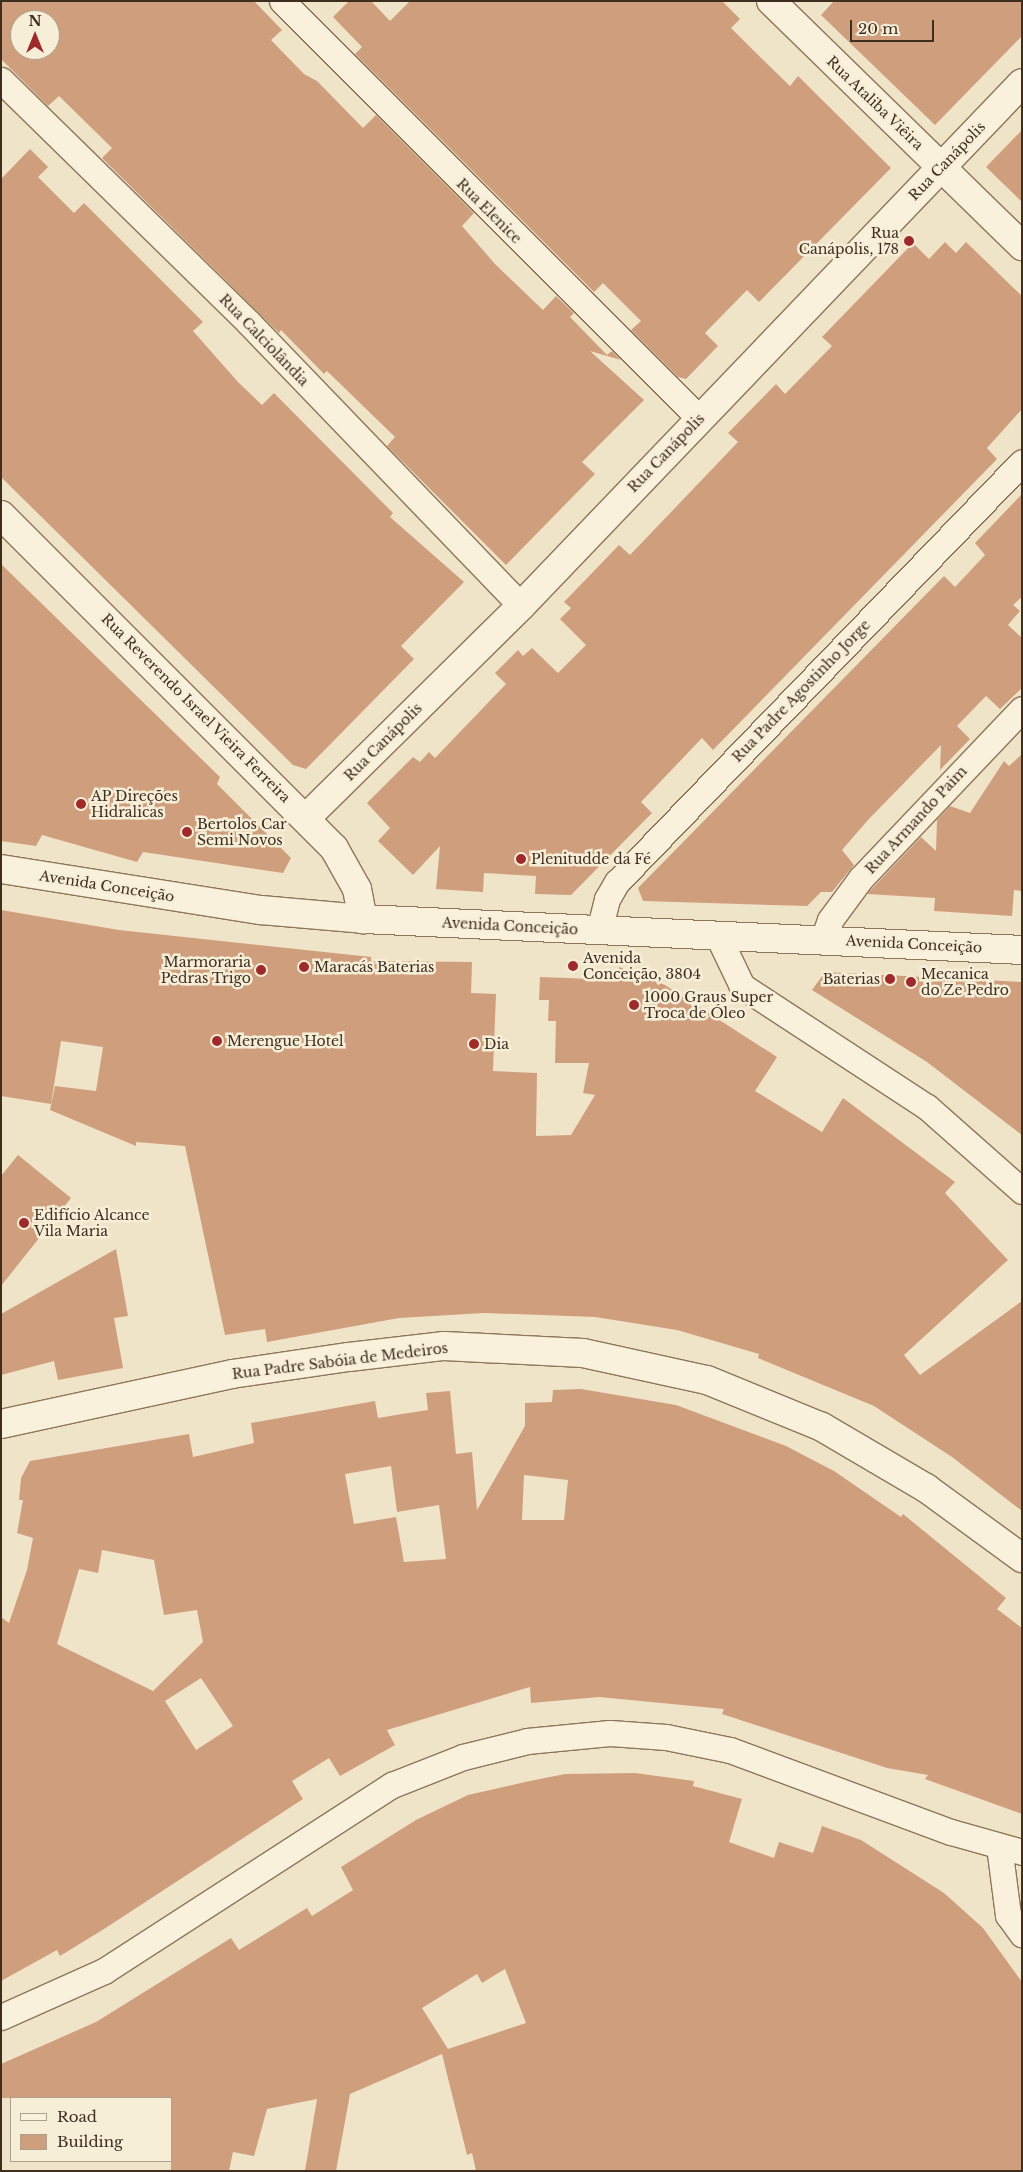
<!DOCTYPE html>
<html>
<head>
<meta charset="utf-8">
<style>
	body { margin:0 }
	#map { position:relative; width:1023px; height:2172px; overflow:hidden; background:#f0e4c8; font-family:"Libre Baskerville",serif }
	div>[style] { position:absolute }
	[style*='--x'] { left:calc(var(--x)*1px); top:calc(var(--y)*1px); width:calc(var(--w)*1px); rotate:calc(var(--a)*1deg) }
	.building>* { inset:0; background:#cf9f7d }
	.roads { filter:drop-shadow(1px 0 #8d765c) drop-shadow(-1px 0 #8d765c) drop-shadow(0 1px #8d765c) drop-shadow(0 -1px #8d765c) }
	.minor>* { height:25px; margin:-12.5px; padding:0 12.5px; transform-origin:12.5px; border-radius:12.5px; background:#faf1dc }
	.tertiary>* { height:28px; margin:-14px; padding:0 14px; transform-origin:14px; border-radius:14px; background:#faf1dc }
	.secondary>* { height:28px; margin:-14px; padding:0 14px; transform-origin:14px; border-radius:14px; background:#faf1dc }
	.dots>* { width:14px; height:14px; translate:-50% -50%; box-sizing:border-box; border:2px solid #f7eed8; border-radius:50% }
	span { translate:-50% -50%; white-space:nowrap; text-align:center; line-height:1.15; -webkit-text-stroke:5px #f7eed8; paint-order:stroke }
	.street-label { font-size:14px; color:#3d2e20 }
	.poi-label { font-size:14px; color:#3d2e20 }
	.right { translate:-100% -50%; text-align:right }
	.left { translate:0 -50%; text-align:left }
	.frame { position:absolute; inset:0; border:2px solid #3d2e20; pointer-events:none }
	.legend { position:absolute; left:10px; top:2097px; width:162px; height:65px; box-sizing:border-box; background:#f7eed8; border:1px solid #ada18e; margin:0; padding:6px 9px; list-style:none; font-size:15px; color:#3d2e20 }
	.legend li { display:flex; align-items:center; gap:10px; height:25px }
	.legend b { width:25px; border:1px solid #ada18e }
	.north { position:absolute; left:10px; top:10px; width:50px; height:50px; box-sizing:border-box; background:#f7eed8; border:1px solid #ada18e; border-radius:50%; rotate:0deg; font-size:14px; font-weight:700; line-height:20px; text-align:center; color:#3d2e20 }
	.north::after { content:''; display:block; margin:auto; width:18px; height:22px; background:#9e2a2b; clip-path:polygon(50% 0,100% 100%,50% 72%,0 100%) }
	.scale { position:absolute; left:850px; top:20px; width:84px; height:22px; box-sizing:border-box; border:2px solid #3d2e20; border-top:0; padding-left:6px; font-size:15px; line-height:18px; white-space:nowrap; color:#3d2e20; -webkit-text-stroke:4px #f7eed8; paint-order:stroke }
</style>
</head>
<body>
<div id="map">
	<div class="building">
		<i style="clip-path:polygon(evenodd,1px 1px,254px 1px,282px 30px,271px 40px,304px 74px,317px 81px,363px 128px,376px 115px,474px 213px,462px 226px,495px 264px,543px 310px,556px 296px,574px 313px,570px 317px,607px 355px,612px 351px,621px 360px,590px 351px,644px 400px,582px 462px,595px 474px,506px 565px,387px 446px,395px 437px,327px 371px,324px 374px,281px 330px,279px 333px,102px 158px,112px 148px,59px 96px,48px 106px,1px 59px,1px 1px,20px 20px,50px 20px,50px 50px,20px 50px,20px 20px)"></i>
		<i style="clip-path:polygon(349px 1px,371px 1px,390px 21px,410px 1px,722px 1px,740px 19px,731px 28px,749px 46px,790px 86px,798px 76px,891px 168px,759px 302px,747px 290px,705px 333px,718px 346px,686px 379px,678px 377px,631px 330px,641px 321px,603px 283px,594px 292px,355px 54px,362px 47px,333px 17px)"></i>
		<i style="clip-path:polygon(834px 1px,1022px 1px,1022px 36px,935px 125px,821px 15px)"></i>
		<i style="clip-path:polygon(1022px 130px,1022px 202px,986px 167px)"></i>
		<i style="clip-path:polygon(30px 149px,48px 167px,38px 177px,74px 213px,84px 203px,203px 322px,193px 331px,238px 382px,262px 405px,274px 393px,393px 513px,390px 517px,464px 582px,401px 646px,414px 659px,306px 769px,293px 765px,1px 477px,1px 179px)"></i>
		<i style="clip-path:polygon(945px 242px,956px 253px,966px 242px,1022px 296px,1022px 409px,987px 448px,997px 459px,713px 750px,702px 738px,641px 802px,652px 813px,571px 895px,535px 894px,536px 876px,484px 873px,483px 892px,436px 889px,440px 846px,413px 875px,378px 841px,390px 828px,367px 803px,413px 757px,420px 762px,429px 752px,435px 758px,506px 684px,495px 673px,518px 650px,523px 656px,532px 648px,558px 673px,586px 645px,560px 619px,571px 608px,564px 602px,619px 545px,630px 555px,738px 442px,728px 433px,776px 384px,785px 394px,832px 346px,822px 337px,913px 243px,929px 259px)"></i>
		<i style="clip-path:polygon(1022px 494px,1022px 597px,1013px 605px,1020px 611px,1008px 625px,1022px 638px,1022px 688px,1000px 709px,986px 696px,957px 726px,970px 739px,940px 770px,941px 745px,868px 820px,842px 850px,854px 865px,832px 892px,821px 892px,807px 906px,643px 901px,638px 888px,944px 576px,955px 587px,985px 555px,975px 543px)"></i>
		<i style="clip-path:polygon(1px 564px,220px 777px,217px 784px,291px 858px,283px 873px,143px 852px,137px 862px,42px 835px,36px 846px,1px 841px)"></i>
		<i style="clip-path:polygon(1022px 754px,1022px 891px,1014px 890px,1012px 916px,934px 911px,935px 898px,867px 894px,921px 837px,936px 851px,937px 820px,950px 806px,970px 813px,1004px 761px,1009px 766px)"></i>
		<i style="clip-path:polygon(1px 910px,119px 930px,371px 957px,371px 961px,472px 962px,471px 993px,496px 994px,493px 1071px,537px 1073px,536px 1136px,571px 1135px,595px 1095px,583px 1093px,589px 1063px,555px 1063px,556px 1021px,548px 1021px,549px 1000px,539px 1000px,540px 977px,619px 980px,619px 967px,665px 985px,777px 1057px,755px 1091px,822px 1132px,843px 1098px,955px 1182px,945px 1193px,1008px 1260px,904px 1355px,920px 1375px,1022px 1301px,1022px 1511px,952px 1457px,874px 1406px,758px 1358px,759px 1354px,677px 1330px,595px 1317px,484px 1313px,399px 1318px,267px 1342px,265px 1329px,225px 1335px,185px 1146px,136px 1142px,136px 1146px,50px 1110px,55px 1086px,96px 1091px,103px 1047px,61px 1041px,51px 1104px,1px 1096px)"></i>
		<i style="clip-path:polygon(825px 972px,1022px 982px,1022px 1135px,927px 1062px,812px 990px)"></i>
		<i style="clip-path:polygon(18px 1155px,71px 1198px,1px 1286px,1px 1176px)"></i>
		<i style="clip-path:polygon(116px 1249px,128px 1316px,114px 1318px,123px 1368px,58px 1380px,54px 1361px,1px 1375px,1px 1314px)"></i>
		<i style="clip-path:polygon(evenodd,581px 1389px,676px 1405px,786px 1446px,834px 1471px,901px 1517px,903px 1514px,1006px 1598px,997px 1609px,1022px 1628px,1022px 1814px,925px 1779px,928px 1775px,887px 1768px,722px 1714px,724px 1709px,599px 1697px,531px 1703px,530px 1687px,387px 1730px,395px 1745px,340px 1776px,329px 1758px,292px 1781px,303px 1799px,104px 1929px,60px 1956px,57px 1950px,1px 1981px,1px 1617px,9px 1623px,27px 1570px,33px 1538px,17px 1533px,23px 1500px,19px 1500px,21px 1478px,30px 1461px,189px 1434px,193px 1457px,254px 1443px,251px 1423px,375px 1401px,378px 1418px,402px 1414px,428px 1410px,426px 1393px,450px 1391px,456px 1454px,472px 1452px,477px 1510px,525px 1426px,525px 1403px,552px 1402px,553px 1390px,581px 1389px,391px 1466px,397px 1512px,439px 1505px,446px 1559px,404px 1562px,396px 1517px,354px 1524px,345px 1474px,391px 1466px,581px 1389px,524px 1475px,568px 1480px,564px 1520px,522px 1520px,524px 1475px,581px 1389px,102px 1550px,154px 1560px,164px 1615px,197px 1610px,203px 1642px,153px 1691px,57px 1644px,79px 1569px,98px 1573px,102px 1550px,581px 1389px,201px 1678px,233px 1726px,196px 1750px,165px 1701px,201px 1678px)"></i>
		<i style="clip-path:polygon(evenodd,635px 1773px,694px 1781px,693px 1786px,742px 1799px,729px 1842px,774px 1858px,779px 1842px,813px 1853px,822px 1826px,861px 1840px,944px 1893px,983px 1928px,1022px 1982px,1022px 2171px,476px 2171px,472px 2153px,467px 2155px,442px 2054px,350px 2094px,336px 2171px,305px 2171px,317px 2099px,267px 2109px,254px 2156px,233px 2152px,229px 2171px,171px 2171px,171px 2098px,1px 2098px,1px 2064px,96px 2022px,231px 1938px,239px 1950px,307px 1908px,312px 1916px,353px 1890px,341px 1867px,416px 1820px,468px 1795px,525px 1782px,565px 1774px,635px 1773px,505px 1969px,526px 2023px,448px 2049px,422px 2008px,477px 1974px,482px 1983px,505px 1969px)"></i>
	</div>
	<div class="roads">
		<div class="minor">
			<i style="--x:282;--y:1;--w:590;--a:45"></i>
			<i style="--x:1;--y:80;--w:346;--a:44.4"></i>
			<i style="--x:248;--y:322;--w:394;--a:46.1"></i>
			<i style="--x:599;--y:931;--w:33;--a:-76"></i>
			<i style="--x:607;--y:899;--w:20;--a:-60"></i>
			<i style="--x:617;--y:882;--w:583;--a:-46.04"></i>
			<i style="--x:718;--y:936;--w:55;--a:64.4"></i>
			<i style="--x:742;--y:986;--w:221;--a:33.2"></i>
			<i style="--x:927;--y:1107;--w:127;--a:41.5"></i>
			<i style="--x:823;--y:940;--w:21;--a:-71"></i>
			<i style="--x:830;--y:920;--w:52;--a:-53.6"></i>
			<i style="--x:861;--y:878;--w:233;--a:-46.4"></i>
			<i style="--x:999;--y:1846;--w:70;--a:82.6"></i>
			<i style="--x:1008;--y:1915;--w:24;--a:54"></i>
			<i style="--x:1;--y:2017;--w:113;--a:-24.1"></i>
			<i style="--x:104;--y:1971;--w:343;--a:-32.9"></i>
			<i style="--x:392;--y:1785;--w:76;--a:-21.5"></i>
			<i style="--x:463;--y:1757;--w:66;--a:-14"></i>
			<i style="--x:527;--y:1741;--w:83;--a:-5.5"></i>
			<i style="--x:610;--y:1733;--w:56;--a:4.1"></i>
			<i style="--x:666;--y:1737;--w:65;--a:11.5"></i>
			<i style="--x:730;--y:1750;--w:236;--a:20.4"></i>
			<i style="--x:951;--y:1832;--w:74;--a:15.7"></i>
		</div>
		<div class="tertiary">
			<i style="--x:771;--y:1;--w:351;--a:44.3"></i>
			<i style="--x:306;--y:818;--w:302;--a:-44.6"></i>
			<i style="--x:521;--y:606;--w:724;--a:-46.23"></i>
			<i style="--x:1;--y:1424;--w:236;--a:-12.2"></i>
			<i style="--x:232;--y:1374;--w:118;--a:-8.3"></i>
			<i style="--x:349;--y:1357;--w:96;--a:-6.6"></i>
			<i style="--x:444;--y:1346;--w:139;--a:2.9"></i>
			<i style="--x:583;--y:1353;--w:127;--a:12.3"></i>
			<i style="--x:707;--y:1380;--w:124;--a:22.2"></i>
			<i style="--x:822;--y:1427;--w:121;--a:30.4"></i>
			<i style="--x:926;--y:1488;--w:119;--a:36.1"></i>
		</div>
		<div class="secondary">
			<i style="--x:1;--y:515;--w:471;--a:45"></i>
			<i style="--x:334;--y:848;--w:47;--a:60.7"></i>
			<i style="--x:357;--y:889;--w:31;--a:79"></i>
			<i style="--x:1;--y:869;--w:263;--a:9"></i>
			<i style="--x:261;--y:910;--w:102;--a:5"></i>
			<i style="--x:363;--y:919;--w:660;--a:2.69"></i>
		</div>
	</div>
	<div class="dots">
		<i style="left:909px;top:241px;background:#9e2a2b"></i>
		<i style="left:81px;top:804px;background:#9e2a2b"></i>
		<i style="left:187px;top:832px;background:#9e2a2b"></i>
		<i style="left:521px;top:859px;background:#9e2a2b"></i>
		<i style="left:573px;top:966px;background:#9e2a2b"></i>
		<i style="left:304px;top:967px;background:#9e2a2b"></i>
		<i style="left:261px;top:970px;background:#9e2a2b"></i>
		<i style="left:890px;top:979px;background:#9e2a2b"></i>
		<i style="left:911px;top:982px;background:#9e2a2b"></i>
		<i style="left:634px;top:1005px;background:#9e2a2b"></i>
		<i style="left:217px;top:1041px;background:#9e2a2b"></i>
		<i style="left:474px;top:1044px;background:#9e2a2b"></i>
		<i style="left:24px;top:1223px;background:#9e2a2b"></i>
	</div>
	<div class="street-label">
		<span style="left:875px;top:103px;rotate:44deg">Rua Ataliba Viêira</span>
		<span style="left:947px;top:161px;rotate:-46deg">Rua Canápolis</span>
		<span style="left:489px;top:211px;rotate:45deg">Rua Elenice</span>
		<span style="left:264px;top:340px;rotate:46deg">Rua Calciolândia</span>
		<span style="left:666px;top:453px;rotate:-46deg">Rua Canápolis</span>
		<span style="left:801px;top:691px;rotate:-46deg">Rua Padre Agostinho Jorge</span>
		<span style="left:196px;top:708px;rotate:45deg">Rua Reverendo Israel Vieira Ferreira</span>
		<span style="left:383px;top:742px;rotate:-45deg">Rua Canápolis</span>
		<span style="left:916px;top:820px;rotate:-47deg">Rua Armando Paim</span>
		<span style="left:107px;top:886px;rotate:9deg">Avenida Conceição</span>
		<span style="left:510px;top:926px;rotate:3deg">Avenida Conceição</span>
		<span style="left:914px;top:944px;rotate:3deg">Avenida Conceição</span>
		<span style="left:340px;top:1361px;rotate:-7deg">Rua Padre Sabóia de Medeiros</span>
	</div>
	<div class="poi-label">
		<span class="right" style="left:899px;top:241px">Rua<br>Canápolis, 178</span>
		<span class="left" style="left:91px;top:804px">AP Direções<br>Hidralicas</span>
		<span class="left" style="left:197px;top:832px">Bertolos Car<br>Semi Novos</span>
		<span class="left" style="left:531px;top:859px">Plenitudde da Fé</span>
		<span class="left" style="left:583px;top:966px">Avenida<br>Conceição, 3804</span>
		<span class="right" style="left:251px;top:970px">Marmoraria<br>Pedras Trigo</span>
		<span class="left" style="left:314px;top:967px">Maracás Baterias</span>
		<span class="left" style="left:921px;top:982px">Mecanica<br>do Ze Pedro</span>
		<span class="right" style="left:880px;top:979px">Baterias</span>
		<span class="left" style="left:644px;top:1005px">1000 Graus Super<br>Troca de Óleo</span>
		<span class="left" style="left:227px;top:1041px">Merengue Hotel</span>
		<span class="left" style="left:484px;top:1044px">Dia</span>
		<span class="left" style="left:34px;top:1223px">Edifício Alcance<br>Vila Maria</span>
	</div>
	<div class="frame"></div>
	<ul class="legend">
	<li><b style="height:6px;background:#faf1dc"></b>Road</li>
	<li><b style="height:14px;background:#cf9f7d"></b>Building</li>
	</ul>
	<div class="north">N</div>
	<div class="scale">20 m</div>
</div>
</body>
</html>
